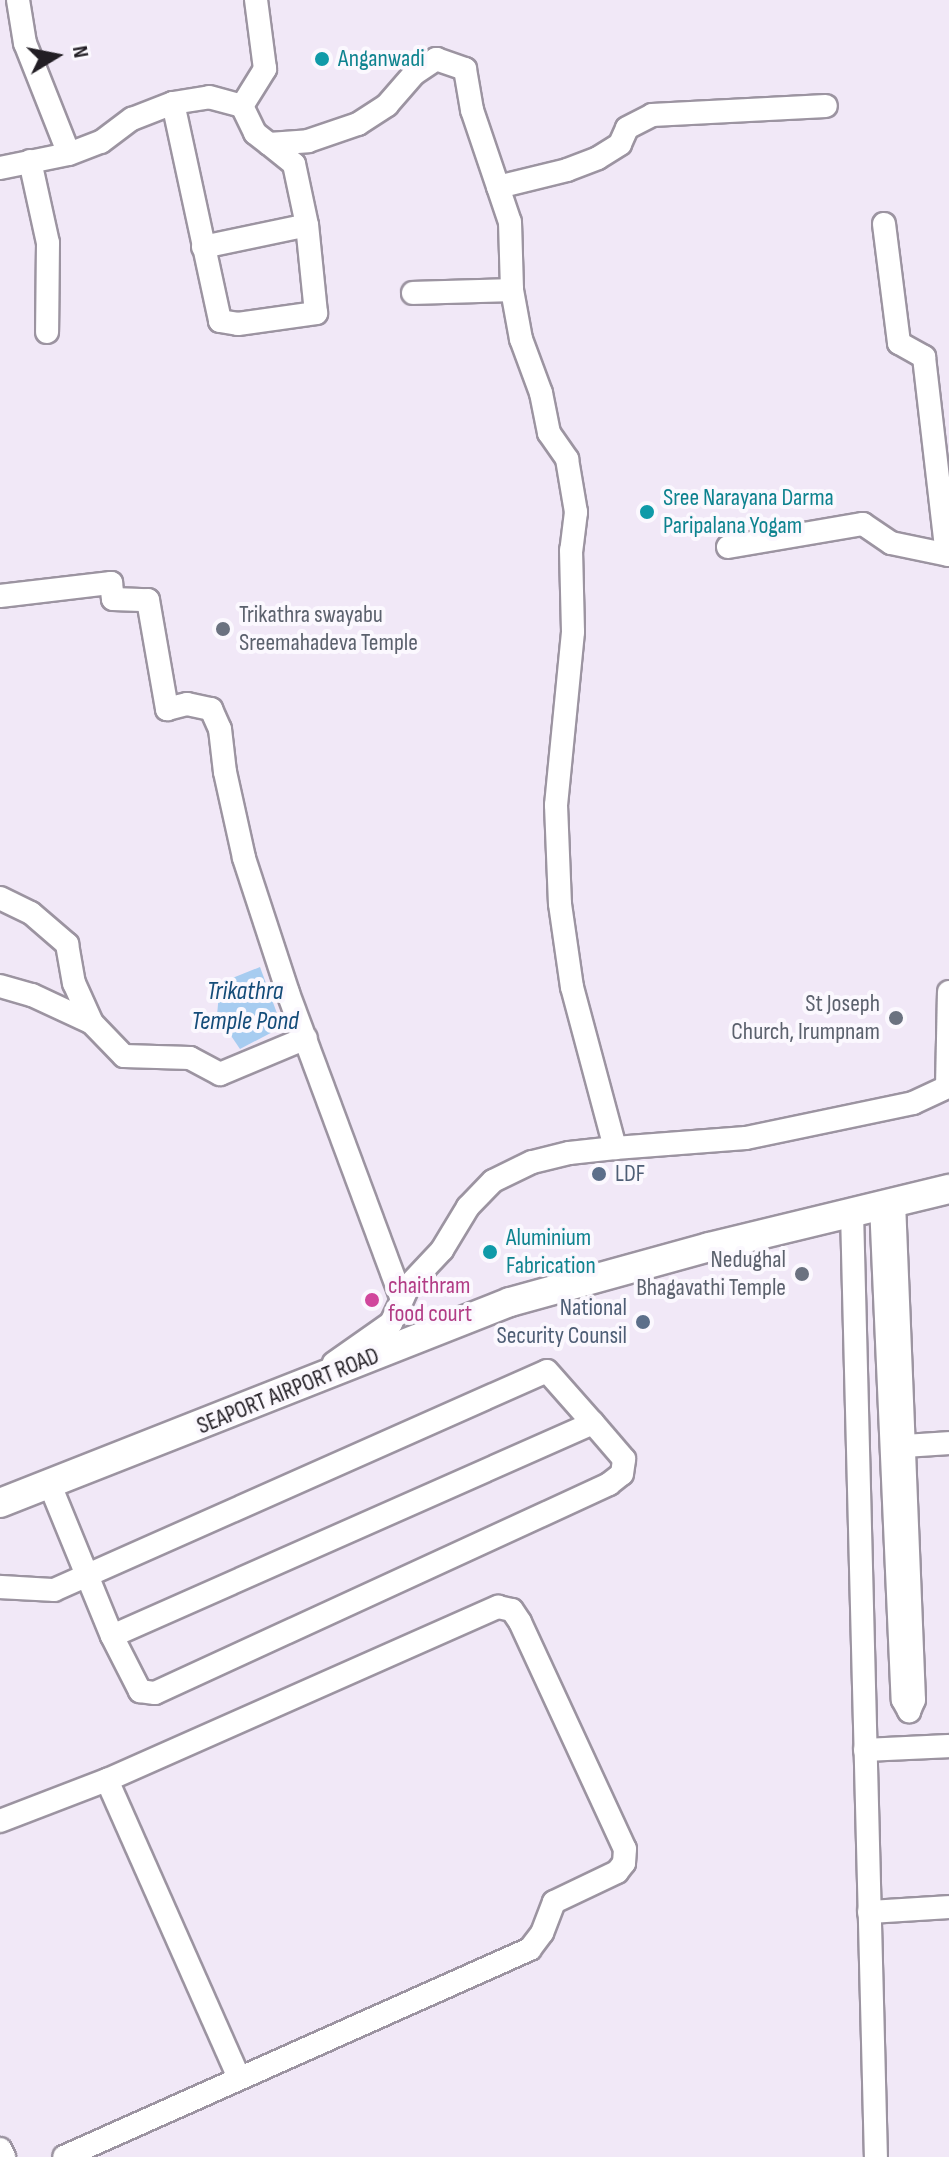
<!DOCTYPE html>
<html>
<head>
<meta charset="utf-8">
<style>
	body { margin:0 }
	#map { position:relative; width:949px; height:2157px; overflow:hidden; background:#f1e8f7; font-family:"Sofia Sans Condensed",sans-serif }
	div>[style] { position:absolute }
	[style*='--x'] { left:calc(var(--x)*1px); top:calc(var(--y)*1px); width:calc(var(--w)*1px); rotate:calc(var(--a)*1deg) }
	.water>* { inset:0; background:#a7ccf0 }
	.roads { filter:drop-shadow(2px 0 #9c94a1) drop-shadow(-2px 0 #9c94a1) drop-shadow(0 2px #9c94a1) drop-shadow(0 -2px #9c94a1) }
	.minor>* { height:22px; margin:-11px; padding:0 11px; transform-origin:11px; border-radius:11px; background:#fff }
	.major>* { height:28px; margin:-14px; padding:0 14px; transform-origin:14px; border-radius:14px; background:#fff }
	.dots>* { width:22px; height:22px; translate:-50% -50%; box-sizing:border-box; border:4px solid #fbf8fe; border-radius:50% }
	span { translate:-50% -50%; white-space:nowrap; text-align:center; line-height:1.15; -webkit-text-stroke:8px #fbf8fe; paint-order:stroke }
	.culture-label { font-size:24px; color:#0d838f }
	.left { translate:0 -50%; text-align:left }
	.worship-label { font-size:24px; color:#5b616d }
	.right { translate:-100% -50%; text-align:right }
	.service-label { font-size:24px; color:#4e5e75 }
	.hotel-label { font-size:24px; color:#b23c85 }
	.street-label { font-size:24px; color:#221e24 }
	.water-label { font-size:26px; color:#144c79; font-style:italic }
	.north { position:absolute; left:16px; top:16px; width:80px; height:80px; -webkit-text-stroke:6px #fbf8fe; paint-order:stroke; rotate:80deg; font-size:22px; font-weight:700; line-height:32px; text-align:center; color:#221e24 }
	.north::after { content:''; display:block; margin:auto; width:28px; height:36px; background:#221e24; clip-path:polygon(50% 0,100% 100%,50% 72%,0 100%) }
</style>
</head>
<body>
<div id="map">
	<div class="water">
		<i style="clip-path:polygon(260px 967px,282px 1027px,240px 1049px,217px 1015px,220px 983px)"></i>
	</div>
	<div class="roads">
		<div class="minor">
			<i style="--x:18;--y:0;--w:44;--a:80.8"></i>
			<i style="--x:25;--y:43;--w:119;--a:68.4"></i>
			<i style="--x:173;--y:103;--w:223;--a:77.8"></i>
			<i style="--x:220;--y:321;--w:18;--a:9"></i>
			<i style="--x:238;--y:324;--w:79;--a:-8"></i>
			<i style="--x:316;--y:313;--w:88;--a:-95.8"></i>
			<i style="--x:307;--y:225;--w:62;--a:-102"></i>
			<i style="--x:294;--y:164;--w:32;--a:-141"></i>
			<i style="--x:242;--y:106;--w:44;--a:-58.1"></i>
			<i style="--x:265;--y:69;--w:70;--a:-97.4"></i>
			<i style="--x:30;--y:161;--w:84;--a:77.6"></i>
			<i style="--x:48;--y:243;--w:89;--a:90.6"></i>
			<i style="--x:0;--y:168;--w:70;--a:-11.5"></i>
			<i style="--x:69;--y:154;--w:34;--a:-21"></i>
			<i style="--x:101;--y:142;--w:39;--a:-37"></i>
			<i style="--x:132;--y:119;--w:44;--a:-21.3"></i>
			<i style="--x:173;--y:103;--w:36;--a:-9"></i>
			<i style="--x:209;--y:97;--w:34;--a:15"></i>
			<i style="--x:242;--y:106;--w:30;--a:64"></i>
			<i style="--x:255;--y:133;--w:18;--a:38"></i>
			<i style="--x:269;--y:144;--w:39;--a:-4"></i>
			<i style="--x:308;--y:141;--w:53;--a:-18.8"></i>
			<i style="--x:358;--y:124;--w:35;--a:-33"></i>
			<i style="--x:387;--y:105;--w:41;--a:-48.9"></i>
			<i style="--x:414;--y:74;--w:27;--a:-34"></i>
			<i style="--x:436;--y:59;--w:31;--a:19"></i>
			<i style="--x:465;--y:69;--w:42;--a:80.3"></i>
			<i style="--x:472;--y:110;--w:118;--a:71.3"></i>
			<i style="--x:510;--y:222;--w:68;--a:88.3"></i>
			<i style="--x:512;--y:290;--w:50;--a:79.6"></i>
			<i style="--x:521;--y:339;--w:58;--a:69.7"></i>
			<i style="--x:541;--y:393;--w:41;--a:78.7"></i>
			<i style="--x:549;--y:433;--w:32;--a:55"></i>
			<i style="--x:567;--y:459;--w:54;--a:80.4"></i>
			<i style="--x:576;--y:512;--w:38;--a:97"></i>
			<i style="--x:571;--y:550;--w:82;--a:88.6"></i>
			<i style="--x:573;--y:632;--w:174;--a:95.6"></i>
			<i style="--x:556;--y:805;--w:99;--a:87.7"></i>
			<i style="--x:560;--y:904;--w:84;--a:81.8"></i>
			<i style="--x:572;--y:987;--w:167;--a:75"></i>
			<i style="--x:615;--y:1148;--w:46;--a:173.8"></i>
			<i style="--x:569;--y:1153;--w:38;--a:166"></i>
			<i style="--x:532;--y:1162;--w:43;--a:154"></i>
			<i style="--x:493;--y:1181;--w:36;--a:134"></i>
			<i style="--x:468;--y:1207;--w:50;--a:121.2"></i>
			<i style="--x:442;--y:1250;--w:48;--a:133.3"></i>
			<i style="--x:409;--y:1285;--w:42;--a:115.3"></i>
			<i style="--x:391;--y:1323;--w:70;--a:144.9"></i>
			<i style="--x:498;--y:187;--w:71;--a:-13.8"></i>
			<i style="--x:567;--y:170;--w:33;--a:-21"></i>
			<i style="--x:598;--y:158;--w:26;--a:-32"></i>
			<i style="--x:620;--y:144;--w:17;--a:-66"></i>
			<i style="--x:627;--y:128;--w:28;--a:-27"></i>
			<i style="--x:652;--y:115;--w:174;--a:-3"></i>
			<i style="--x:884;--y:224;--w:120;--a:82.8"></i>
			<i style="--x:899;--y:343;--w:29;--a:29"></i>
			<i style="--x:924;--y:357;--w:199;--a:83.4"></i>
			<i style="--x:203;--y:247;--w:106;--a:-11.9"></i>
			<i style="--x:413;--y:293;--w:99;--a:-1.7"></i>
			<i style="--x:728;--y:547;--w:137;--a:-9.7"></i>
			<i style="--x:863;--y:524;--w:34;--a:34"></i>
			<i style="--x:891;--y:543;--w:59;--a:11.7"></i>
			<i style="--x:0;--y:596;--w:112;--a:-6.7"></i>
			<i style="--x:111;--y:583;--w:16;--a:83"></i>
			<i style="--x:113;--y:599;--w:35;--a:2"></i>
			<i style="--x:148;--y:600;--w:111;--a:80.1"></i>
			<i style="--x:167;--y:709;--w:21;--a:-14"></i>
			<i style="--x:187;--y:704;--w:25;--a:12"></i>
			<i style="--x:211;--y:709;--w:22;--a:66"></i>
			<i style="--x:220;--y:729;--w:43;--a:83.4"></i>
			<i style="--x:225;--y:772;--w:88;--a:77.5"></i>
			<i style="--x:244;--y:858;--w:142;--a:71.9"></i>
			<i style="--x:288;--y:993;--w:327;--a:69.6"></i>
			<i style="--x:0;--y:898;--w:34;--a:26"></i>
			<i style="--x:31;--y:913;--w:48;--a:40.7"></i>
			<i style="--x:67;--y:944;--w:40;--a:80"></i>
			<i style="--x:74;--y:983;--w:44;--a:65.8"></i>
			<i style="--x:92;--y:1023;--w:46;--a:45.9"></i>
			<i style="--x:124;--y:1056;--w:66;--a:1.7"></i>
			<i style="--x:190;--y:1058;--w:34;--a:28"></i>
			<i style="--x:220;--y:1074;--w:93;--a:-22.7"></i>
			<i style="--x:0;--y:986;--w:33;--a:16"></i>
			<i style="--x:32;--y:995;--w:66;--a:25"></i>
			<i style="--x:615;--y:1148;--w:131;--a:-4.4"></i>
			<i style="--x:746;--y:1138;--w:171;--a:-11.8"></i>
			<i style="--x:913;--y:1103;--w:38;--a:-25"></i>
			<i style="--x:947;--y:1087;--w:95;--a:-88.8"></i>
			<i style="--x:881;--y:1204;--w:496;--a:87.5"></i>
			<i style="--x:903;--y:1700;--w:13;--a:61"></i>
			<i style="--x:909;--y:1711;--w:12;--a:-66"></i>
			<i style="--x:914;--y:1700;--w:499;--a:-92.3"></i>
			<i style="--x:852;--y:1212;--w:945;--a:88.55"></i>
			<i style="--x:904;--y:1446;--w:45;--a:-3.8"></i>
			<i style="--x:50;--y:1485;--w:163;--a:67.7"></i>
			<i style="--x:112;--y:1636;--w:62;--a:63"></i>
			<i style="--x:140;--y:1691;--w:15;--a:8"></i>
			<i style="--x:155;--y:1693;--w:500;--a:-24.7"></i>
			<i style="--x:609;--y:1484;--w:16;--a:-38"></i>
			<i style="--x:622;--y:1474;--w:15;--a:-82"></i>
			<i style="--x:624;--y:1459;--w:48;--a:-130.7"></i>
			<i style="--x:0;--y:1587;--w:54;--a:3.2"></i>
			<i style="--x:54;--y:1590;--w:539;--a:-23.95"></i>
			<i style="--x:547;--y:1371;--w:69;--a:48.5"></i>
			<i style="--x:593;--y:1423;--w:526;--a:156.11"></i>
			<i style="--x:865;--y:1750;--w:84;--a:-2.7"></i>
			<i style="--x:107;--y:1780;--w:326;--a:66.1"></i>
			<i style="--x:0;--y:1821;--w:115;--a:-21"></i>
			<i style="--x:107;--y:1780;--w:428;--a:-23.9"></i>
			<i style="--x:498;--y:1607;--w:14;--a:12"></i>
			<i style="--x:512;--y:1610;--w:14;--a:56"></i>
			<i style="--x:520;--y:1622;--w:250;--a:65.2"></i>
			<i style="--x:625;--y:1849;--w:14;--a:94"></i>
			<i style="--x:624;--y:1863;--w:11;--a:128"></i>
			<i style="--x:617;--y:1872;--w:70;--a:154.5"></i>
			<i style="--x:554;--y:1902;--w:33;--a:111"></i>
			<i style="--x:542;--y:1933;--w:20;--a:127"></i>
			<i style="--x:530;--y:1949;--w:510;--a:155.95"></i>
			<i style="--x:869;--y:1912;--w:80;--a:-3.6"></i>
			<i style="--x:0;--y:2149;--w:9;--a:63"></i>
		</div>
		<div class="major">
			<i style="--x:0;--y:1503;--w:548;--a:-21.51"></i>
			<i style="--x:510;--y:1302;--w:206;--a:-15.4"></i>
			<i style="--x:709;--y:1247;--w:247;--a:-13.6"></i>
		</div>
	</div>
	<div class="dots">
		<i style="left:322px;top:59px;background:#0f9aa8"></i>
		<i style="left:647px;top:512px;background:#0f9aa8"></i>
		<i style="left:223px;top:629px;background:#6b7280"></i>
		<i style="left:896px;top:1018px;background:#6b7280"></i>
		<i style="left:599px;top:1174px;background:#5c6f8a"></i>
		<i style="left:490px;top:1252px;background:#0f9aa8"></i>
		<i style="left:802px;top:1274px;background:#6b7280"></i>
		<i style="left:372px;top:1300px;background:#d1479c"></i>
		<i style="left:643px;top:1322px;background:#5c6f8a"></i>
	</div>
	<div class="culture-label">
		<span class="left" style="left:338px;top:59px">Anganwadi</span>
		<span class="left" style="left:663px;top:512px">Sree Narayana Darma<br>Paripalana Yogam</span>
		<span class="left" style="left:506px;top:1252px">Aluminium<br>Fabrication</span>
	</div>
	<div class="worship-label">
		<span class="left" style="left:239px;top:629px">Trikathra swayabu<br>Sreemahadeva Temple</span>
		<span class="right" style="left:880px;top:1018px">St Joseph<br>Church, Irumpnam</span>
		<span class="right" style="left:786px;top:1274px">Nedughal<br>Bhagavathi Temple</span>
	</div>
	<div class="service-label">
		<span class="left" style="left:615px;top:1174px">LDF</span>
		<span class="right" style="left:627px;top:1322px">National<br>Security Counsil</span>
	</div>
	<div class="hotel-label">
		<span class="left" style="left:388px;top:1300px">chaithram<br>food court</span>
	</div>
	<div class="street-label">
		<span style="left:288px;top:1391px;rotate:-22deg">SEAPORT AIRPORT ROAD</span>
	</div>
	<div class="water-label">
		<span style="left:245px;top:1007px">Trikathra<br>Temple Pond</span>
	</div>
	<div class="north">N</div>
</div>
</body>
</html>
